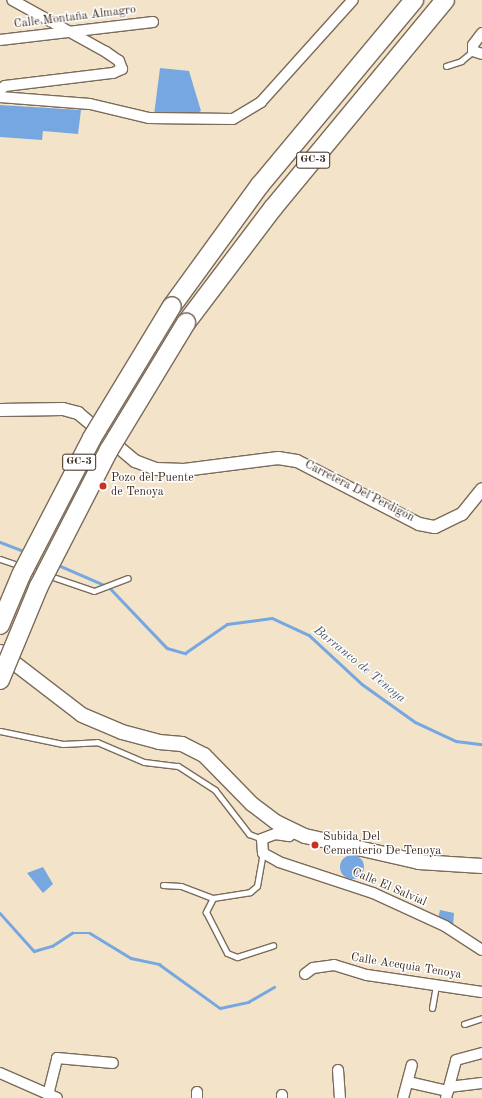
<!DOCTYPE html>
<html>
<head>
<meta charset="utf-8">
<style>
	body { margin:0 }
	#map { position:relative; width:482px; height:1098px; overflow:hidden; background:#f3e3c9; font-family:"Old Standard TT",serif }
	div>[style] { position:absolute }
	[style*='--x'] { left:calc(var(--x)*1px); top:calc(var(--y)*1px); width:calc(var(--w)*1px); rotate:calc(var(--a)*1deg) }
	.water>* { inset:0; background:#76a7e1 }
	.round { border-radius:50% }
	.stream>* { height:2.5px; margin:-1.25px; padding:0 1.25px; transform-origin:1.25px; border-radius:1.25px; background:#76a7e1 }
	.roads { filter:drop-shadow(1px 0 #7b6b5a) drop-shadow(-1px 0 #7b6b5a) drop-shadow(0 1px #7b6b5a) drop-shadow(0 -1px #7b6b5a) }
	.service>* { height:5px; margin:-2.5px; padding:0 2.5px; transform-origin:2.5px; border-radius:2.5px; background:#fff }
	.minor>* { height:10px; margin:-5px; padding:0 5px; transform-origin:5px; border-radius:5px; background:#fff }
	.tertiary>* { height:12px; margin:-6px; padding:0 6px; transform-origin:6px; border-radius:6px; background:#fff }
	.secondary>* { height:14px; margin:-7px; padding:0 7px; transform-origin:7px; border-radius:7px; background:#fff }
	.motorway>* { height:18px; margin:-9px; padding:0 9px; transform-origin:9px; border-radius:9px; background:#fff }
	.bridges { filter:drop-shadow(1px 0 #7b6b5a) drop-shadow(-1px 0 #7b6b5a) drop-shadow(0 1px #7b6b5a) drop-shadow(0 -1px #7b6b5a) }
	.motorway-bridge>* { height:18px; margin:-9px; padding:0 9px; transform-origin:9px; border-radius:9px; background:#fff }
	.dots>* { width:11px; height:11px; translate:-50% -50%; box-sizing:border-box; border:2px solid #fff; border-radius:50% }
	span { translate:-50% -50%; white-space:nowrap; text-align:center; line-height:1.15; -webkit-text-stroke:3px #fff; paint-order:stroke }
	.shield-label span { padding:1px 3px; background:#fff; border:1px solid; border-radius:3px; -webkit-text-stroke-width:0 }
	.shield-label { font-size:11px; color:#3b2a1e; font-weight:700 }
	.street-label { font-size:12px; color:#3b2a1e }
	.poi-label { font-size:12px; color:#3b2a1e }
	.left { translate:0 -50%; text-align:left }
	.water-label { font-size:13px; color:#535c6c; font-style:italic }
</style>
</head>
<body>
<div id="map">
	<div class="water">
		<i style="clip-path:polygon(160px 68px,189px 71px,201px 111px,195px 115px,154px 115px)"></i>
		<i style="clip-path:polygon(0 105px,81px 110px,78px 134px,43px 131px,42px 140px,0 137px)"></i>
		<i class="round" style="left:340px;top:855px;width:24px;height:24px"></i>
		<i style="clip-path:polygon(43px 867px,53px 884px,43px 893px,27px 873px)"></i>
		<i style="clip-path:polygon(440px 910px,454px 913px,453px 927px,438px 919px)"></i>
	</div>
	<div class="stream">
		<i style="--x:0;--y:542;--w:28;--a:21"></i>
		<i style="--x:58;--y:565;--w:56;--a:23.3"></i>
		<i style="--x:109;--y:587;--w:84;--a:46.4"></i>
		<i style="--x:167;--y:648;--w:19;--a:16"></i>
		<i style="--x:185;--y:653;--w:51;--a:-34.6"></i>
		<i style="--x:227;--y:624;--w:45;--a:-7.6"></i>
		<i style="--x:272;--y:618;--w:41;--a:24.7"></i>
		<i style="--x:309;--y:635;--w:72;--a:42.8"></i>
		<i style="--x:362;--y:684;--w:65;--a:35.6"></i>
		<i style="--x:415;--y:722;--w:45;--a:24.9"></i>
		<i style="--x:456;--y:741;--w:26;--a:7"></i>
		<i style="--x:0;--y:913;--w:51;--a:48.2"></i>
		<i style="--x:34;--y:951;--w:19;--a:-16"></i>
		<i style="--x:52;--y:946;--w:24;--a:-33"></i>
		<i style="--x:72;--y:933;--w:18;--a:0"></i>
		<i style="--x:90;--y:933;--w:48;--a:31.4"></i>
		<i style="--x:131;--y:958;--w:29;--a:12"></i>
		<i style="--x:159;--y:964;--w:75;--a:35.8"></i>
		<i style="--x:220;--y:1008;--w:29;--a:-12"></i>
		<i style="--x:248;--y:1002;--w:30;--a:-30"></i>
	</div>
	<div class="roads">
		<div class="service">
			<i style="--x:446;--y:66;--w:16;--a:-18"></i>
			<i style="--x:461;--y:61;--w:16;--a:-40"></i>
			<i style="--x:0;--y:559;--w:99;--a:18.8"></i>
			<i style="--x:94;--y:591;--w:36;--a:-21"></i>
			<i style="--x:0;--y:731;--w:64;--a:11.7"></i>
			<i style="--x:63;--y:744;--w:34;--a:-3"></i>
			<i style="--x:97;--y:742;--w:51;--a:23.1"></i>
			<i style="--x:144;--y:762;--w:34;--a:7"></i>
			<i style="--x:178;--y:766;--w:44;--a:33"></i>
			<i style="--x:215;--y:790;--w:56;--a:52.3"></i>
			<i style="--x:249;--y:834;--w:14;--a:21"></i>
			<i style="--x:163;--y:885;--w:18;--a:3"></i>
			<i style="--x:181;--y:886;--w:34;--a:21"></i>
			<i style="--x:213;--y:898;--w:37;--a:-9"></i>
			<i style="--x:250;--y:892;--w:9;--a:-41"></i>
			<i style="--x:257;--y:886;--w:34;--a:-80"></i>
			<i style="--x:213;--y:898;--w:16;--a:117"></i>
			<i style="--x:206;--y:912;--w:46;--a:62.9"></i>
			<i style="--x:227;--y:953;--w:11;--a:22"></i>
			<i style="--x:237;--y:957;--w:38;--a:-18"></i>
			<i style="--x:432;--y:1008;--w:23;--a:-80"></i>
			<i style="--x:464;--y:1024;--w:19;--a:-18"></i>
		</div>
		<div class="minor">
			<i style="--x:482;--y:33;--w:15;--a:127"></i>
			<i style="--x:473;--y:45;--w:6;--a:90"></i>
			<i style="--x:473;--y:51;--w:9;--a:18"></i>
			<i style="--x:0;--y:40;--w:154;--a:-6.7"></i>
			<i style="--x:0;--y:90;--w:6;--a:-39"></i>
			<i style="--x:5;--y:86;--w:109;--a:-6.9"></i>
			<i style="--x:113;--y:73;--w:10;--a:-24"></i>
			<i style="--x:122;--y:69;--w:9;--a:-111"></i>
			<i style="--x:119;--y:61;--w:16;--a:-145"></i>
			<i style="--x:106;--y:52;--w:107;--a:-151"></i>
			<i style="--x:0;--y:97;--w:90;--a:4.4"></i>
			<i style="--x:90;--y:104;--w:61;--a:13.3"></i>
			<i style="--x:149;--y:118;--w:84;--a:0.7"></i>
			<i style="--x:233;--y:119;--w:33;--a:-31"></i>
			<i style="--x:261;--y:102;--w:137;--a:-48"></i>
			<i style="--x:295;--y:831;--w:8;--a:140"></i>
			<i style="--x:289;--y:836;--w:14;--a:-172"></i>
			<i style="--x:275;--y:834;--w:14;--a:159"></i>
			<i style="--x:262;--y:839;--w:14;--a:86"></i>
			<i style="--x:263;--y:853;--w:18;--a:29"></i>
			<i style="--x:279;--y:862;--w:99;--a:18.3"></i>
			<i style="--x:373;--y:893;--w:79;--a:24.6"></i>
			<i style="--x:445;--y:926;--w:44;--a:33"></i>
			<i style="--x:305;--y:974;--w:10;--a:-37"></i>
			<i style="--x:313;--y:968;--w:21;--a:-8"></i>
			<i style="--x:334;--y:965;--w:34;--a:17"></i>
			<i style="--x:367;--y:975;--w:116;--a:8.4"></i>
			<i style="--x:338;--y:1070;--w:28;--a:86"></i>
			<i style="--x:0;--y:1073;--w:62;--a:23.7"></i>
			<i style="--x:408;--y:1082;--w:41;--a:12.7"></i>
			<i style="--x:449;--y:1087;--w:33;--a:-7"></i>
			<i style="--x:48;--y:1095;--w:38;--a:-76"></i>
			<i style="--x:57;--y:1058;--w:56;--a:5.1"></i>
			<i style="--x:197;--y:1098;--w:6;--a:-90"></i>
			<i style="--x:282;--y:1098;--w:3;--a:-90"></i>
			<i style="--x:403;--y:1098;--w:34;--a:-75"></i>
			<i style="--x:446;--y:1098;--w:39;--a:-75"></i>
			<i style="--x:456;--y:1060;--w:27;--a:-15"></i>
		</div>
		<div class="tertiary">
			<i style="--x:0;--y:410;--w:63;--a:-0.9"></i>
			<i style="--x:63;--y:409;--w:16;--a:15"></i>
			<i style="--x:78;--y:413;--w:75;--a:40.1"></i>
			<i style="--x:135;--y:461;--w:22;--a:21"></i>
			<i style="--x:156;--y:469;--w:28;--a:2"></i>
			<i style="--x:184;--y:470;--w:95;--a:-7.3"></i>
			<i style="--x:278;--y:458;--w:19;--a:9"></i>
			<i style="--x:297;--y:461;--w:137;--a:27.3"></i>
			<i style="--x:419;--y:524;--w:16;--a:11"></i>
			<i style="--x:435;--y:527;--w:30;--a:-26"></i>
			<i style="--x:462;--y:514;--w:32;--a:-51"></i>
		</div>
		<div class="secondary">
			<i style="--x:0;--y:652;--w:103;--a:37.5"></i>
			<i style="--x:82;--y:715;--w:43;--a:23"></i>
			<i style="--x:122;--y:732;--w:38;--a:15"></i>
			<i style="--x:159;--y:742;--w:23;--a:5"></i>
			<i style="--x:182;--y:744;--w:25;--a:27"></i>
			<i style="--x:204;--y:755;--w:69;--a:45.6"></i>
			<i style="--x:252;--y:804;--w:30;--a:37"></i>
			<i style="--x:276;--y:822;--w:32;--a:26"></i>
			<i style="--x:305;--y:836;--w:117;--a:12.8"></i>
			<i style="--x:419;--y:862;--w:63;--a:3.6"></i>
		</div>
		<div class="motorway">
			<i style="--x:172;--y:306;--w:150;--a:-54"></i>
			<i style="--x:260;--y:185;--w:241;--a:-50.2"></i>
			<i style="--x:186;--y:323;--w:144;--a:-52.9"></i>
			<i style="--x:273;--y:208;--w:270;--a:-50.4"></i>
		</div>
	</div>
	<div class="bridges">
		<div class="motorway-bridge">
			<i style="--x:0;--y:625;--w:54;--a:-67.2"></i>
			<i style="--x:21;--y:575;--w:154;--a:-62.6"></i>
			<i style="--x:92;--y:438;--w:154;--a:-58.8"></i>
			<i style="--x:0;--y:680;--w:102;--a:-67.5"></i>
			<i style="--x:39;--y:586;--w:153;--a:-62.8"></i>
			<i style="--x:109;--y:450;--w:149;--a:-58.8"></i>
		</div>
	</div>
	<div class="dots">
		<i style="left:103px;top:486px;background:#c8321e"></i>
		<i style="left:315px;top:845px;background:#c8321e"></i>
	</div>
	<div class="shield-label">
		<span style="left:313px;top:160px">GC-3</span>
		<span style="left:79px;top:462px">GC-3</span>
	</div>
	<div class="street-label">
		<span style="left:75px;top:18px;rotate:-7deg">Calle Montaña Almagro</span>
		<span style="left:359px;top:492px;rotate:27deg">Carretera Del Perdigón</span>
		<span style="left:389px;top:888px;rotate:23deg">Calle El Salvial</span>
		<span style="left:406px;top:967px;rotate:9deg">Calle Acequia Tenoya</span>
	</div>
	<div class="poi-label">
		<span class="left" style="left:111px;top:486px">Pozo del Puente<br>de Tenoya</span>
		<span class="left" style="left:323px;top:845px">Subida Del<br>Cementerio De Tenoya</span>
	</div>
	<div class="water-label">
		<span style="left:359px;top:665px;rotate:39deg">Barranco de Tenoya</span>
	</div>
</div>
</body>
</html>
